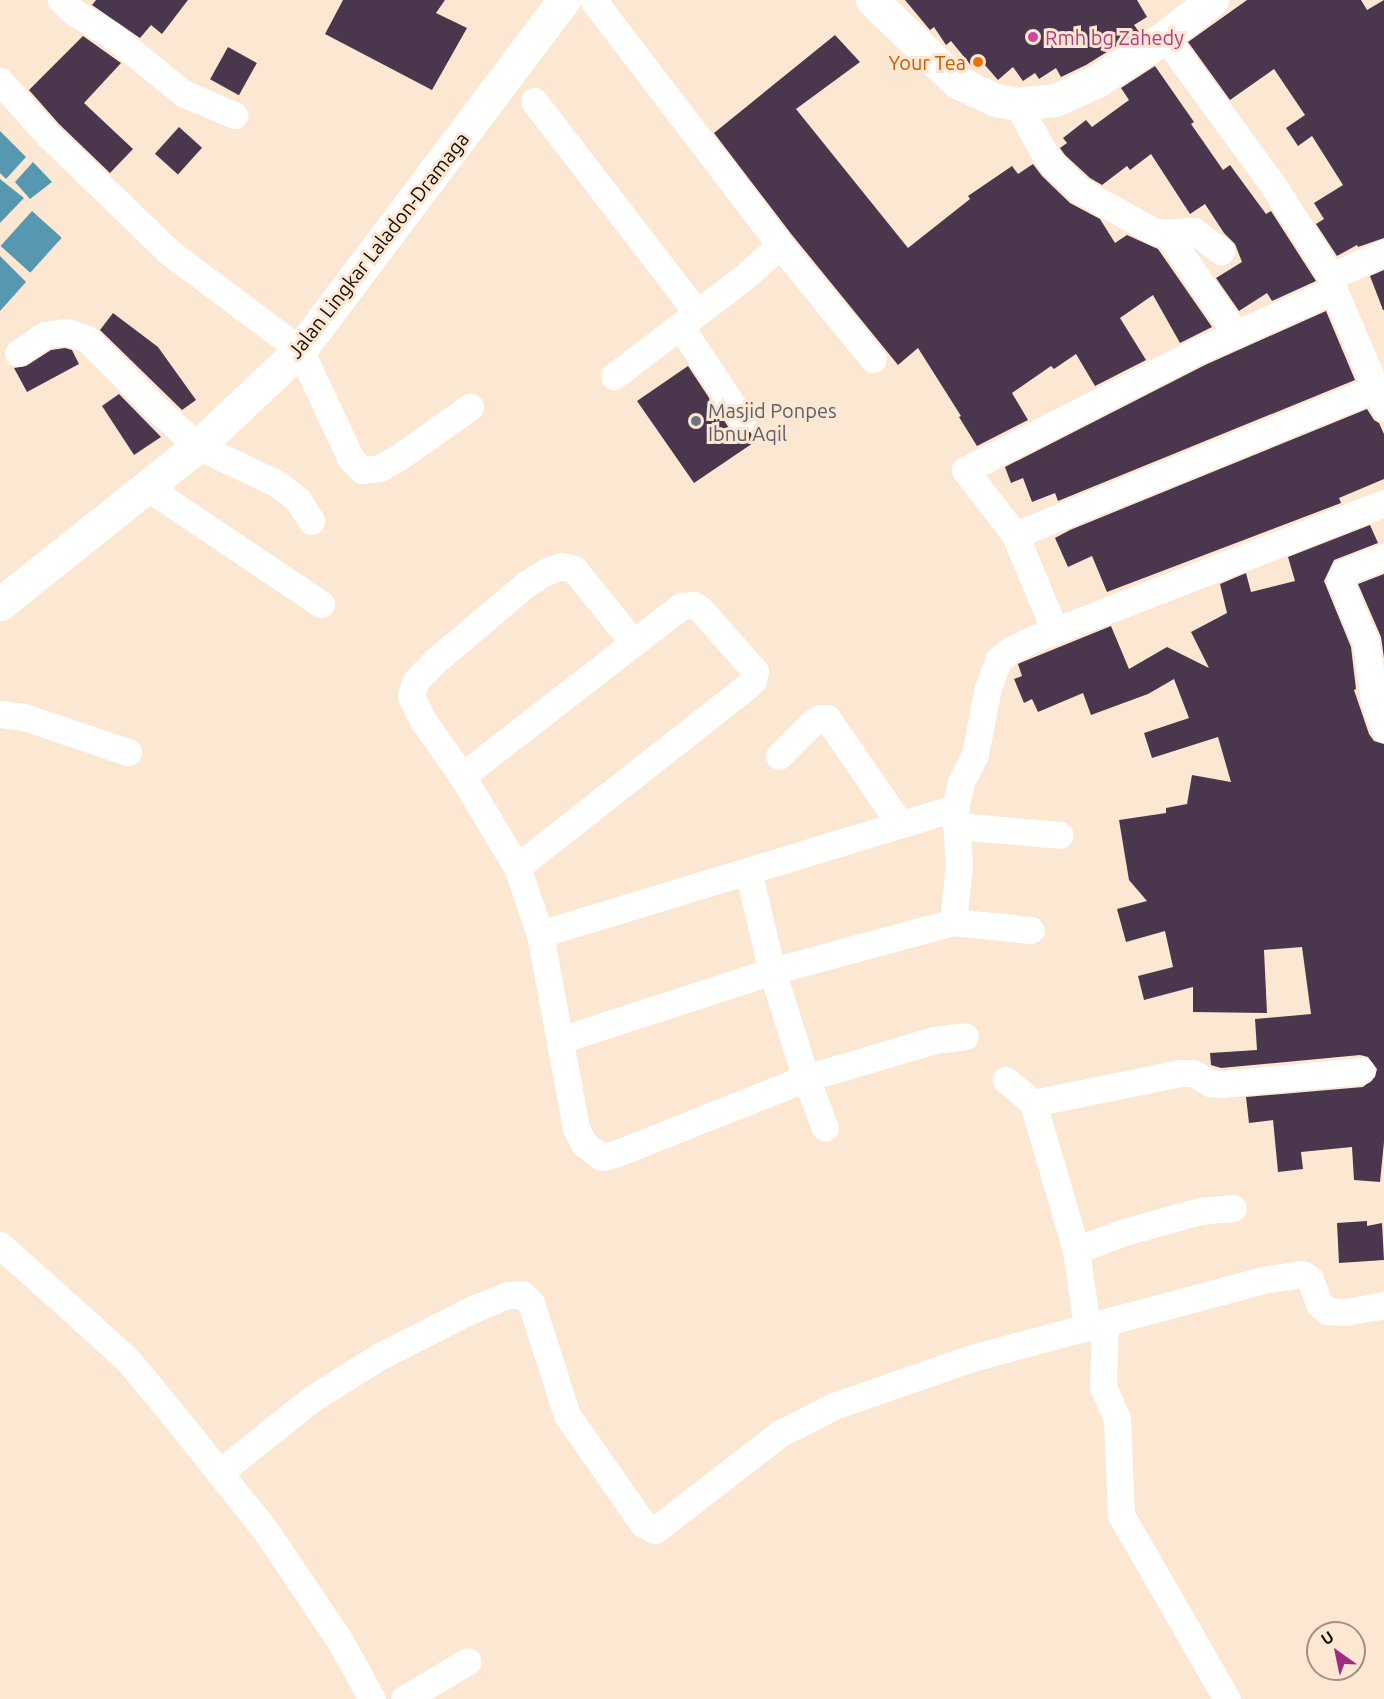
<!DOCTYPE html>
<html>
<head>
<meta charset="utf-8">
<style>
	body { margin:0 }
	#map { position:relative; width:1384px; height:1699px; overflow:hidden; background:#fce7d3; font-family:Ubuntu,sans-serif }
	div>[style] { position:absolute }
	[style*='--x'] { left:calc(var(--x)*1px); top:calc(var(--y)*1px); width:calc(var(--w)*1px); rotate:calc(var(--a)*1deg) }
	.water>* { inset:0; background:#5598b0; transform-origin:0 0 }
	.building>* { inset:0; background:#4b374d; transform-origin:0 0 }
	.minor>* { height:27px; margin:-13.5px; padding:0 13.5px; transform-origin:13.5px; border-radius:13.5px; background:#fff }
	.major>* { height:33px; margin:-16.5px; padding:0 16.5px; transform-origin:16.5px; border-radius:16.5px; background:#fff }
	.dots>* { width:16px; height:16px; translate:-50% -50%; box-sizing:border-box; border:3px solid #fce7d3; border-radius:50% }
	span { translate:-50% -50%; white-space:nowrap; text-align:center; line-height:1.15; -webkit-text-stroke:6px #fce7d3; paint-order:stroke }
	.hotel-label { font-size:20px; color:#b23c85 }
	.left { translate:0 -50%; text-align:left }
	.food-label { font-size:20px; color:#c56008 }
	.right { translate:-100% -50%; text-align:right }
	.street-label { font-size:20px; color:#160e06 }
	.worship-label { font-size:20px; color:#5b616d }
	.north { position:absolute; left:1306px; top:1621px; width:60px; height:60px; box-sizing:border-box; background:#fce7d3; border:2px solid #a09081; border-radius:50%; rotate:327deg; font-size:16px; font-weight:700; line-height:24px; text-align:center; color:#160e06 }
	.north::after { content:''; display:block; margin:auto; width:21px; height:27px; background:#9f2b85; clip-path:polygon(50% 0,100% 100%,50% 72%,0 100%) }
</style>
</head>
<body>
<div id="map">
	<div class="water">
		<i style="clip-path:polygon(0 131px,26px 157px,6px 179px,0 173px)"></i>
		<i style="clip-path:polygon(33px 162px,52px 182px,30px 199px,15px 182px)"></i>
		<i style="clip-path:polygon(0 179px,24px 198px,0 223px)"></i>
		<i style="left:32px;top:211px;width:40px;height:47px;rotate:42deg"></i>
		<i style="clip-path:polygon(0 256px,26px 282px,0 311px)"></i>
	</div>
	<div class="building">
		<i style="clip-path:polygon(96px 0,188px 0,162px 34px,151px 25px,140px 38px,92px 5px)"></i>
		<i style="clip-path:polygon(343px 0,445px 0,436px 13px,467px 28px,432px 90px,325px 34px)"></i>
		<i style="clip-path:polygon(905px 0,1137px 0,1147px 17px,1134px 25px,1139px 32px,1086px 65px,1061px 77px,1056px 68px,1039px 79px,1035px 73px,1023px 81px,1013px 67px,998px 80px,984px 64px,974px 69px,951px 41px,946px 45px,934px 27px,930px 30px)"></i>
		<i style="clip-path:polygon(1247px 0,1361px 0,1367px 10px,1384px 0,1384px 238px,1358px 247px,1357px 245px,1337px 256px,1316px 224px,1324px 219px,1314px 203px,1343px 185px,1312px 136px,1298px 146px,1286px 128px,1305px 115px,1274px 69px,1230px 100px,1188px 42px)"></i>
		<i style="clip-path:polygon(835px 35px,860px 62px,796px 109px,908px 248px,970px 199px,968px 196px,1012px 166px,1018px 174px,1033px 164px,1042px 176px,1070px 203px,1100px 219px,1115px 243px,1127px 235px,1158px 249px,1212px 327px,1180px 343px,1153px 295px,1120px 318px,1146px 360px,1095px 386px,1076px 354px,1054px 369px,1051px 366px,1012px 393px,1028px 420px,977px 446px,959px 417px,961px 416px,918px 348px,898px 365px,792px 235px,714px 133px)"></i>
		<i style="clip-path:polygon(83px 36px,121px 63px,84px 103px,133px 149px,110px 173px,59px 124px,29px 90px)"></i>
		<i style="left:228px;top:47px;width:33px;height:37px;rotate:29deg"></i>
		<i style="clip-path:polygon(1155px 66px,1194px 122px,1191px 124px,1223px 170px,1230px 165px,1266px 214px,1271px 211px,1316px 281px,1272px 301px,1267px 293px,1239px 311px,1216px 278px,1242px 262px,1235px 244px,1224px 233px,1205px 204px,1190px 214px,1151px 154px,1130px 170px,1127px 166px,1102px 185px,1090px 178px,1065px 155px,1060px 148px,1067px 143px,1063px 138px,1086px 120px,1092px 127px,1129px 100px,1121px 88px)"></i>
		<i style="left:179px;top:127px;width:31px;height:36px;rotate:42deg"></i>
		<i style="clip-path:polygon(1384px 270px,1384px 310px,1383px 310px,1370px 276px)"></i>
		<i style="clip-path:polygon(1326px 311px,1355px 380px,1058px 501px,1055px 493px,1032px 502px,1023px 478px,1011px 483px,1005px 467px,1205px 365px)"></i>
		<i style="clip-path:polygon(113px 313px,158px 347px,196px 400px,182px 410px,100px 330px)"></i>
		<i style="clip-path:polygon(65px 348px,72px 350px,79px 364px,27px 392px,14px 368px,26px 366px,51px 350px)"></i>
		<i style="clip-path:polygon(688px 366px,729px 428px,736px 433px,750px 432px,756px 441px,694px 483px,637px 401px)"></i>
		<i style="clip-path:polygon(119px 394px,161px 437px,134px 455px,102px 406px)"></i>
		<i style="clip-path:polygon(1367px 409px,1374px 420px,1379px 423px,1384px 434px,1384px 479px,1339px 498px,1341px 503px,1107px 592px,1092px 556px,1068px 567px,1055px 538px,1070px 530px)"></i>
		<i style="clip-path:polygon(1370px 525px,1378px 543px,1334px 560px,1324px 581px,1351px 647px,1356px 689px,1354px 690px,1369px 734px,1374px 741px,1384px 744px,1384px 1142px,1380px 1182px,1354px 1180px,1352px 1147px,1301px 1152px,1303px 1169px,1278px 1172px,1273px 1120px,1249px 1123px,1246px 1097px,1363px 1087px,1375px 1077px,1377px 1069px,1368px 1057px,1360px 1055px,1221px 1068px,1211px 1065px,1210px 1053px,1257px 1050px,1255px 1019px,1311px 1014px,1302px 947px,1264px 950px,1267px 1013px,1193px 1012px,1193px 987px,1144px 1000px,1138px 976px,1173px 967px,1165px 931px,1126px 942px,1117px 909px,1147px 901px,1129px 880px,1119px 820px,1166px 813px,1166px 808px,1187px 804px,1192px 775px,1231px 782px,1218px 737px,1152px 758px,1144px 733px,1189px 718px,1174px 679px,1148px 694px,1091px 715px,1083px 693px,1038px 712px,1032px 699px,1024px 703px,1014px 679px,1022px 676px,1018px 664px,1020px 663px,1111px 626px,1129px 669px,1167px 647px,1209px 668px,1191px 632px,1227px 613px,1220px 584px,1246px 573px,1251px 592px,1295px 581px,1288px 557px)"></i>
		<i style="clip-path:polygon(1384px 574px,1384px 658px,1381px 637px,1358px 584px)"></i>
		<i style="clip-path:polygon(1367px 1221px,1367px 1226px,1382px 1223px,1384px 1260px,1339px 1263px,1337px 1223px)"></i>
	</div>
	<div class="minor">
		<i style="--x:61;--y:0;--w:18;--a:43"></i>
		<i style="--x:74;--y:12;--w:47;--a:32"></i>
		<i style="--x:114;--y:37;--w:89;--a:39.1"></i>
		<i style="--x:183;--y:93;--w:56;--a:23.3"></i>
		<i style="--x:593;--y:0;--w:308;--a:52.6"></i>
		<i style="--x:780;--y:245;--w:147;--a:50.8"></i>
		<i style="--x:1165;--y:37;--w:183;--a:53.9"></i>
		<i style="--x:1273;--y:185;--w:108;--a:57.5"></i>
		<i style="--x:1331;--y:276;--w:14;--a:78"></i>
		<i style="--x:1334;--y:290;--w:128;--a:67"></i>
		<i style="--x:0;--y:81;--w:72;--a:48.4"></i>
		<i style="--x:48;--y:135;--w:168;--a:44"></i>
		<i style="--x:169;--y:252;--w:164;--a:36.8"></i>
		<i style="--x:300;--y:350;--w:120;--a:64.9"></i>
		<i style="--x:351;--y:459;--w:16;--a:45"></i>
		<i style="--x:362;--y:470;--w:18;--a:-6"></i>
		<i style="--x:380;--y:468;--w:22;--a:-30"></i>
		<i style="--x:399;--y:457;--w:87;--a:-35.2"></i>
		<i style="--x:534;--y:101;--w:267;--a:52.4"></i>
		<i style="--x:1017;--y:104;--w:51;--a:60.9"></i>
		<i style="--x:1042;--y:149;--w:19;--a:55"></i>
		<i style="--x:1053;--y:165;--w:38;--a:43"></i>
		<i style="--x:1081;--y:191;--w:87;--a:28.9"></i>
		<i style="--x:1157;--y:233;--w:37;--a:-3"></i>
		<i style="--x:1194;--y:231;--w:34;--a:37"></i>
		<i style="--x:1167;--y:234;--w:121;--a:55.4"></i>
		<i style="--x:1331;--y:276;--w:58;--a:-23.5"></i>
		<i style="--x:680;--y:326;--w:112;--a:56.3"></i>
		<i style="--x:18;--y:353;--w:32;--a:-34"></i>
		<i style="--x:45;--y:335;--w:22;--a:-8"></i>
		<i style="--x:67;--y:332;--w:21;--a:19"></i>
		<i style="--x:87;--y:339;--w:103;--a:45"></i>
		<i style="--x:160;--y:412;--w:51;--a:41.8"></i>
		<i style="--x:198;--y:446;--w:89;--a:25.4"></i>
		<i style="--x:278;--y:484;--w:26;--a:39"></i>
		<i style="--x:298;--y:500;--w:25;--a:58"></i>
		<i style="--x:614;--y:376;--w:162;--a:-37.2"></i>
		<i style="--x:743;--y:278;--w:50;--a:-41.7"></i>
		<i style="--x:145;--y:486;--w:212;--a:33.8"></i>
		<i style="--x:1015;--y:535;--w:388;--a:-22.1"></i>
		<i style="--x:1384;--y:557;--w:43;--a:159.4"></i>
		<i style="--x:1344;--y:572;--w:10;--a:114"></i>
		<i style="--x:1340;--y:581;--w:67;--a:67.2"></i>
		<i style="--x:1366;--y:643;--w:59;--a:82.1"></i>
		<i style="--x:1374;--y:701;--w:30;--a:70"></i>
		<i style="--x:1055;--y:631;--w:104;--a:-112.6"></i>
		<i style="--x:1015;--y:535;--w:82;--a:-127.6"></i>
		<i style="--x:965;--y:470;--w:262;--a:-27.1"></i>
		<i style="--x:1198;--y:351;--w:149;--a:-24.2"></i>
		<i style="--x:632;--y:641;--w:86;--a:-128.9"></i>
		<i style="--x:578;--y:574;--w:6;--a:-129"></i>
		<i style="--x:574;--y:569;--w:13;--a:-167"></i>
		<i style="--x:561;--y:566;--w:15;--a:160"></i>
		<i style="--x:547;--y:571;--w:26;--a:148"></i>
		<i style="--x:525;--y:585;--w:118;--a:139.8"></i>
		<i style="--x:435;--y:661;--w:29;--a:134"></i>
		<i style="--x:415;--y:682;--w:15;--a:106"></i>
		<i style="--x:411;--y:696;--w:25;--a:64"></i>
		<i style="--x:422;--y:719;--w:70;--a:54.9"></i>
		<i style="--x:462;--y:776;--w:106;--a:58.9"></i>
		<i style="--x:517;--y:867;--w:71;--a:71.1"></i>
		<i style="--x:540;--y:934;--w:197;--a:79.5"></i>
		<i style="--x:576;--y:1128;--w:18;--a:63"></i>
		<i style="--x:584;--y:1144;--w:22;--a:36"></i>
		<i style="--x:602;--y:1157;--w:13;--a:-13"></i>
		<i style="--x:615;--y:1154;--w:206;--a:-21.7"></i>
		<i style="--x:806;--y:1078;--w:134;--a:-16.5"></i>
		<i style="--x:934;--y:1040;--w:31;--a:-7"></i>
		<i style="--x:0;--y:714;--w:24;--a:7"></i>
		<i style="--x:24;--y:717;--w:110;--a:18.6"></i>
		<i style="--x:779;--y:756;--w:47;--a:-45"></i>
		<i style="--x:812;--y:723;--w:9;--a:-32"></i>
		<i style="--x:820;--y:718;--w:7;--a:0"></i>
		<i style="--x:827;--y:718;--w:129;--a:55.4"></i>
		<i style="--x:462;--y:776;--w:277;--a:-37.8"></i>
		<i style="--x:681;--y:606;--w:13;--a:-4"></i>
		<i style="--x:694;--y:605;--w:9;--a:36"></i>
		<i style="--x:701;--y:610;--w:81;--a:48.5"></i>
		<i style="--x:755;--y:671;--w:9;--a:103"></i>
		<i style="--x:753;--y:680;--w:10;--a:135"></i>
		<i style="--x:746;--y:687;--w:291;--a:141.8"></i>
		<i style="--x:958;--y:826;--w:102;--a:5"></i>
		<i style="--x:748;--y:871;--w:103;--a:76.5"></i>
		<i style="--x:772;--y:971;--w:112;--a:72.4"></i>
		<i style="--x:806;--y:1078;--w:53;--a:69.2"></i>
		<i style="--x:953;--y:922;--w:57;--a:-84"></i>
		<i style="--x:959;--y:865;--w:57;--a:-94"></i>
		<i style="--x:955;--y:808;--w:27;--a:-77"></i>
		<i style="--x:961;--y:782;--w:31;--a:-63"></i>
		<i style="--x:975;--y:754;--w:67;--a:-78.9"></i>
		<i style="--x:988;--y:688;--w:30;--a:-70"></i>
		<i style="--x:998;--y:660;--w:18;--a:-38"></i>
		<i style="--x:1012;--y:649;--w:26;--a:-25"></i>
		<i style="--x:1036;--y:638;--w:373;--a:-21.2"></i>
		<i style="--x:540;--y:934;--w:434;--a:-16.9"></i>
		<i style="--x:560;--y:1040;--w:223;--a:-18"></i>
		<i style="--x:772;--y:971;--w:188;--a:-15.1"></i>
		<i style="--x:953;--y:922;--w:78;--a:5.9"></i>
		<i style="--x:1006;--y:1080;--w:35;--a:40"></i>
		<i style="--x:1033;--y:1103;--w:153;--a:73.7"></i>
		<i style="--x:1076;--y:1250;--w:78;--a:81.9"></i>
		<i style="--x:1033;--y:1103;--w:150;--a:-11.5"></i>
		<i style="--x:1180;--y:1073;--w:13;--a:0"></i>
		<i style="--x:1193;--y:1073;--w:20;--a:30"></i>
		<i style="--x:1210;--y:1083;--w:11;--a:5"></i>
		<i style="--x:1221;--y:1084;--w:141;--a:-5.3"></i>
		<i style="--x:0;--y:1245;--w:169;--a:41.9"></i>
		<i style="--x:126;--y:1358;--w:64;--a:50.1"></i>
		<i style="--x:167;--y:1407;--w:159;--a:51.4"></i>
		<i style="--x:266;--y:1531;--w:133;--a:56.1"></i>
		<i style="--x:340;--y:1641;--w:66;--a:61.1"></i>
		<i style="--x:1076;--y:1250;--w:51;--a:-20.6"></i>
		<i style="--x:1124;--y:1232;--w:79;--a:-15.4"></i>
		<i style="--x:1200;--y:1211;--w:33;--a:-5"></i>
		<i style="--x:1105;--y:1322;--w:65;--a:91.8"></i>
		<i style="--x:1103;--y:1387;--w:34;--a:66"></i>
		<i style="--x:1117;--y:1418;--w:97;--a:87.6"></i>
		<i style="--x:1121;--y:1515;--w:212;--a:60.1"></i>
		<i style="--x:220;--y:1472;--w:119;--a:-38.5"></i>
		<i style="--x:313;--y:1398;--w:79;--a:-32.1"></i>
		<i style="--x:380;--y:1356;--w:104;--a:-26.8"></i>
		<i style="--x:473;--y:1309;--w:38;--a:-22"></i>
		<i style="--x:508;--y:1295;--w:15;--a:0"></i>
		<i style="--x:523;--y:1295;--w:11;--a:45"></i>
		<i style="--x:531;--y:1303;--w:118;--a:72.2"></i>
		<i style="--x:567;--y:1415;--w:133;--a:55.1"></i>
		<i style="--x:643;--y:1524;--w:13;--a:27"></i>
		<i style="--x:655;--y:1530;--w:157;--a:-37.7"></i>
		<i style="--x:779;--y:1434;--w:62;--a:-27"></i>
		<i style="--x:834;--y:1406;--w:146;--a:-19.2"></i>
		<i style="--x:972;--y:1358;--w:301;--a:-15"></i>
		<i style="--x:1263;--y:1280;--w:39;--a:-9"></i>
		<i style="--x:1302;--y:1274;--w:9;--a:32"></i>
		<i style="--x:1310;--y:1279;--w:27;--a:70"></i>
		<i style="--x:1319;--y:1304;--w:11;--a:41"></i>
		<i style="--x:1327;--y:1311;--w:18;--a:3"></i>
		<i style="--x:1345;--y:1312;--w:40;--a:-10"></i>
		<i style="--x:404;--y:1699;--w:74;--a:-30.7"></i>
	</div>
	<div class="major">
		<i style="--x:872;--y:0;--w:118;--a:44"></i>
		<i style="--x:957;--y:82;--w:43;--a:24.8"></i>
		<i style="--x:996;--y:100;--w:21;--a:11"></i>
		<i style="--x:1017;--y:104;--w:38;--a:-6"></i>
		<i style="--x:1055;--y:100;--w:44;--a:-24.2"></i>
		<i style="--x:1095;--y:82;--w:83;--a:-32.7"></i>
		<i style="--x:1165;--y:37;--w:60;--a:-38.2"></i>
		<i style="--x:0;--y:604;--w:253;--a:-38.6"></i>
		<i style="--x:198;--y:446;--w:140;--a:-43.3"></i>
		<i style="--x:300;--y:350;--w:438;--a:-53"></i>
	</div>
	<div class="dots">
		<i style="left:1033px;top:37px;background:#d1479c"></i>
		<i style="left:978px;top:62px;background:#e8710a"></i>
		<i style="left:696px;top:421px;background:#6b7280"></i>
	</div>
	<div class="hotel-label">
		<span class="left" style="left:1045px;top:37px">Rmh bg Zahedy</span>
	</div>
	<div class="food-label">
		<span class="right" style="left:966px;top:62px">Your Tea</span>
	</div>
	<div class="street-label">
		<span style="left:378px;top:245px;rotate:-52deg">Jalan Lingkar Laladon-Dramaga</span>
	</div>
	<div class="worship-label">
		<span class="left" style="left:708px;top:422px">Masjid Ponpes<br>Ibnu Aqil</span>
	</div>
	<div class="north">U</div>
</div>
</body>
</html>
